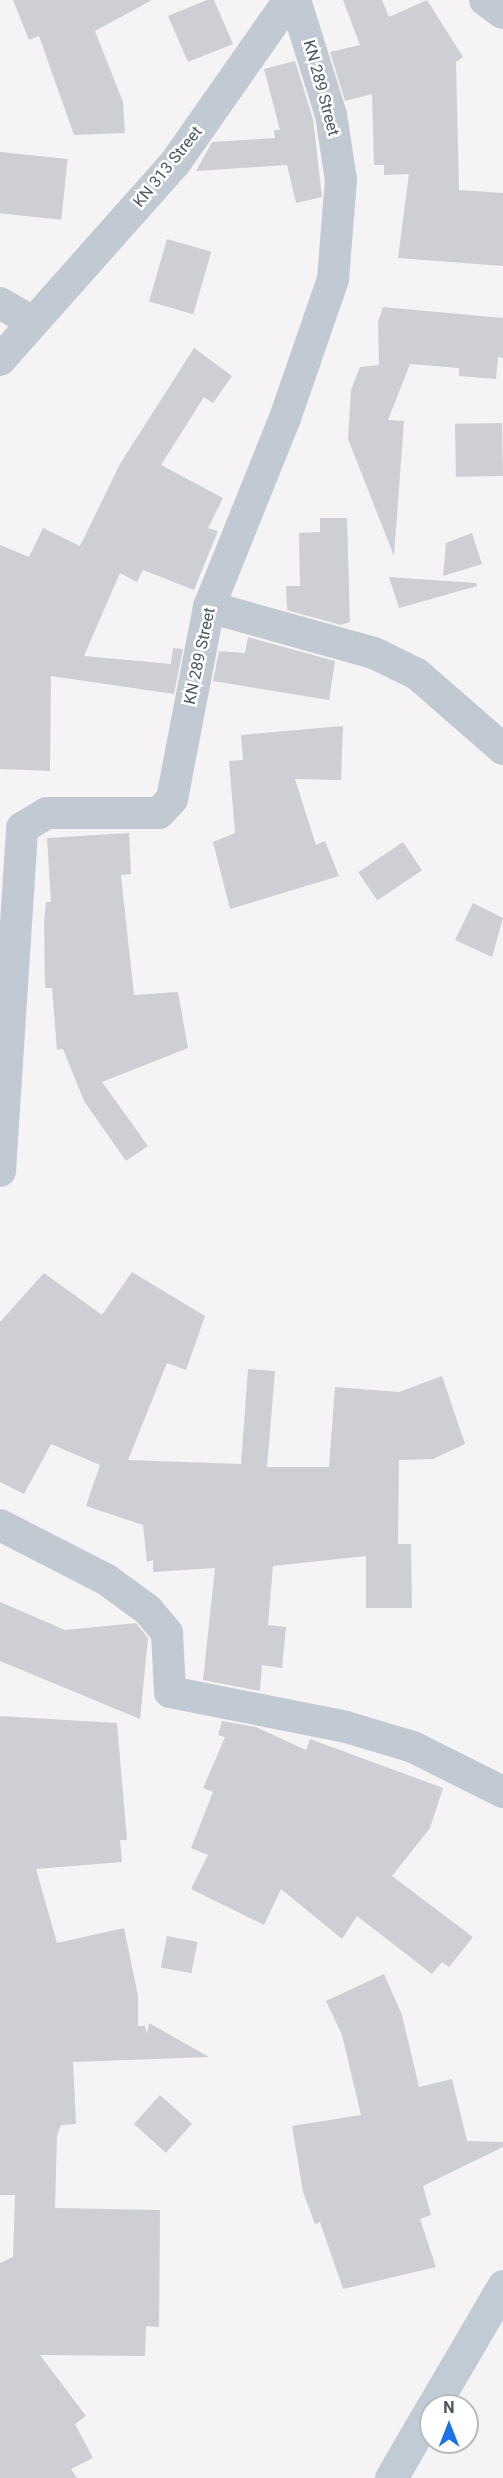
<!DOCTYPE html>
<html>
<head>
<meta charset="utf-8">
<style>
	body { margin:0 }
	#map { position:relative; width:503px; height:2478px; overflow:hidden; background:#f5f3f3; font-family:Roboto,sans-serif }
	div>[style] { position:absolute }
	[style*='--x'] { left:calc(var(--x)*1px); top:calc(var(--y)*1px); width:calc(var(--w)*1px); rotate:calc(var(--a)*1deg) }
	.building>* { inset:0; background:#cdcfd5; transform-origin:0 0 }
	.street>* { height:32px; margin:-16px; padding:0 16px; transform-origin:16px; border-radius:16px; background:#c1cad2 }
	.secondary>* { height:33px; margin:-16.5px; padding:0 16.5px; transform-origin:16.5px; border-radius:16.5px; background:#c1cbd6 }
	span { translate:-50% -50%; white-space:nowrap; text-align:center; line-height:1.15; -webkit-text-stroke:5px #fff; paint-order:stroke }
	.street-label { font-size:16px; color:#4a5661 }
	.north { position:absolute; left:419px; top:2394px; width:60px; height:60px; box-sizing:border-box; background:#fff; border:2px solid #b7bbc0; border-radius:50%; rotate:0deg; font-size:16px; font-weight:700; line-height:24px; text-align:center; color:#4a5661 }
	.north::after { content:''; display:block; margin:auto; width:21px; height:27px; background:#1a73e8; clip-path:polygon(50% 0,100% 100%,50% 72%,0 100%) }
</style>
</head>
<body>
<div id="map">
	<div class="building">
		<i style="clip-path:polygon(13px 0,152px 0,95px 31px,123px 102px,125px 133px,74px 135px,39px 36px,29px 40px)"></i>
		<i style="clip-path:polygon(207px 0,214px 0,233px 44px,188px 62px,168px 16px)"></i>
		<i style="clip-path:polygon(343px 0,382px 0,389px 17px,427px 0,463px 57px,456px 62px,459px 190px,503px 193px,503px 266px,398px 258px,409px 174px,384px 175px,384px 165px,374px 165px,372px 94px,345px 101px,330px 52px,360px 45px)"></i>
		<i style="clip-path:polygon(295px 61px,313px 119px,322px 197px,296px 203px,287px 165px,196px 171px,212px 142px,275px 138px,274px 130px,280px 130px,264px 69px)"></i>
		<i style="left:0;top:152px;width:68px;height:61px;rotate:6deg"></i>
		<i style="left:167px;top:239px;width:46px;height:65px;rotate:16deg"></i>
		<i style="clip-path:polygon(383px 307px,503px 318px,503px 358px,498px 357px,496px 379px,459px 376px,459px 368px,410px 364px,388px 420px,404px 421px,394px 556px,348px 439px,351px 390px,360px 367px,379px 365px,378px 322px)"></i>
		<i style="clip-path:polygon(194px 348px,232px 376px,213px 403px,204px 397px,161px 465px,223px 498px,208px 528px,218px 531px,194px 590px,143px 570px,137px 582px,120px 573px,84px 656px,171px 664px,173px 648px,183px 649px,174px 694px,51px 676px,50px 771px,0 769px,0 545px,29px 557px,43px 528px,80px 546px,120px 464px)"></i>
		<i style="left:502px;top:423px;width:53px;height:47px;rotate:89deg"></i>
		<i style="clip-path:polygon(320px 518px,347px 518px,350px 622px,341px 625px,287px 610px,286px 586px,300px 586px,299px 533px,320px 532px)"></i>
		<i style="clip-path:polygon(472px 533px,482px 564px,443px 576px,446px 543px)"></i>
		<i style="clip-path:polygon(389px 577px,476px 583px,477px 586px,399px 608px)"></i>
		<i style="clip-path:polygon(248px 637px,335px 661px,329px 700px,213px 681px,219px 651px,245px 653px)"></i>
		<i style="clip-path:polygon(343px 726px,341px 780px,295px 779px,316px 845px,325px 841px,339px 876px,230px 909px,213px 842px,235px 833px,229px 761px,243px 760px,241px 735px)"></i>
		<i style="clip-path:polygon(129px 833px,131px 874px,121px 875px,134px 995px,178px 992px,188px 1048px,102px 1082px,148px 1146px,126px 1161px,84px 1101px,63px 1049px,57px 1050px,52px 988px,45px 988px,44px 923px,46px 902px,51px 902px,47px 838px)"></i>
		<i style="left:403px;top:842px;width:34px;height:54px;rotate:56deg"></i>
		<i style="clip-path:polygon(473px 903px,503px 918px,492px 957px,455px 940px)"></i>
		<i style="clip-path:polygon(132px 1272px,205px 1316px,186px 1370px,167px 1363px,128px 1460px,241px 1464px,248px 1369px,275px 1371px,267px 1467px,329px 1467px,335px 1387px,399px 1392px,442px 1376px,465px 1444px,433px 1459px,399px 1460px,398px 1544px,411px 1544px,412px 1608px,366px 1608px,366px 1556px,273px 1566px,268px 1625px,286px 1627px,282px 1668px,262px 1665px,260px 1691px,203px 1680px,215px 1568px,153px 1572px,153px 1560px,147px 1562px,143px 1525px,86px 1506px,100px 1465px,51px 1444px,24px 1494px,0 1482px,0 1322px,44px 1273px,102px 1315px)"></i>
		<i style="clip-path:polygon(0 1602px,65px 1630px,136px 1623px,148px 1638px,140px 1719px,0 1661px)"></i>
		<i style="clip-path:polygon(0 1716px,117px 1723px,127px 1840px,120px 1840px,122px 1862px,36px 1869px,57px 1943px,124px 1928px,138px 1996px,138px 2026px,145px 2026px,147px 2034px,149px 2023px,209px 2057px,73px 2062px,76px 2124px,61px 2125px,57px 2136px,55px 2208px,160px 2210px,159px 2327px,146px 2326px,145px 2356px,40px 2355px,86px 2416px,75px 2424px,93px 2458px,71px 2469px,77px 2478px,0 2478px,0 2263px,13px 2257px,15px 2195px,0 2195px)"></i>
		<i style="clip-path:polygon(222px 1721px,256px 1727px,306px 1750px,310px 1739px,443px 1788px,430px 1828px,392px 1876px,473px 1937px,449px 1967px,442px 1962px,432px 1974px,357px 1916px,342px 1939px,281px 1889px,264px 1925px,191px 1889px,208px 1855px,191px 1848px,213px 1792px,203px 1788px,225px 1737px,218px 1735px)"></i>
		<i style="left:167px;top:1936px;width:31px;height:32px;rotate:11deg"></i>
		<i style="clip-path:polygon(384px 1974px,402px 2015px,419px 2087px,452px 2079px,467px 2141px,503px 2142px,503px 2147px,423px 2186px,431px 2215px,420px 2219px,436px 2267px,343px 2289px,320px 2222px,315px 2224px,303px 2192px,292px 2126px,361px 2115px,342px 2035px,326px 2001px)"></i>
		<i style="left:160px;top:2095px;width:43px;height:39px;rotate:42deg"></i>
	</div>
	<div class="street">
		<i style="--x:485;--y:0;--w:22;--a:36"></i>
		<i style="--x:0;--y:303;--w:38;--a:30"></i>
		<i style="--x:0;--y:360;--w:264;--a:-48.4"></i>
		<i style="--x:175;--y:163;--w:199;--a:-55"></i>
		<i style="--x:209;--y:607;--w:171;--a:15.6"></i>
		<i style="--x:374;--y:653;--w:48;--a:26"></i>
		<i style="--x:417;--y:674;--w:114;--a:41.1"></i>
		<i style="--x:0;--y:1171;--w:344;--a:-86.3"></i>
		<i style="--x:22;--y:828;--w:29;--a:-31"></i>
		<i style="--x:47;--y:813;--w:112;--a:0"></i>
		<i style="--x:159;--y:813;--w:19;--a:-47"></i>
		<i style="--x:172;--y:799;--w:196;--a:-79.1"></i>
		<i style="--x:209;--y:607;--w:204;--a:-68.1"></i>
		<i style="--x:285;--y:418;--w:147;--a:-70.9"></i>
		<i style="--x:333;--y:279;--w:99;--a:-85.4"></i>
		<i style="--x:341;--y:180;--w:66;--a:-98.7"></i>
		<i style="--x:331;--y:115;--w:121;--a:-107.4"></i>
		<i style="--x:0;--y:1525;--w:120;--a:27.2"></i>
		<i style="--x:107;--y:1580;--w:51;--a:36.2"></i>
		<i style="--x:148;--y:1610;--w:30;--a:50"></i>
		<i style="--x:167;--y:1633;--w:59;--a:87.1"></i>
		<i style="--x:170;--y:1692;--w:179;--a:11.2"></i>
		<i style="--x:346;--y:1727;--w:70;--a:16.6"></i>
		<i style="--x:413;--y:1747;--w:101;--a:26.6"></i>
	</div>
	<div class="secondary">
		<i style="--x:433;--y:2406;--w:139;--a:-59.7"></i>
		<i style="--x:391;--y:2478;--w:80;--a:-59.9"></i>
	</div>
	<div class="street-label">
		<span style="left:321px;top:88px;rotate:75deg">KN 289 Street</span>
		<span style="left:168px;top:167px;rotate:-51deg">KN 313 Street</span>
		<span style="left:200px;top:656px;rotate:-78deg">KN 289 Street</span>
	</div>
	<div class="north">N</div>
</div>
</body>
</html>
